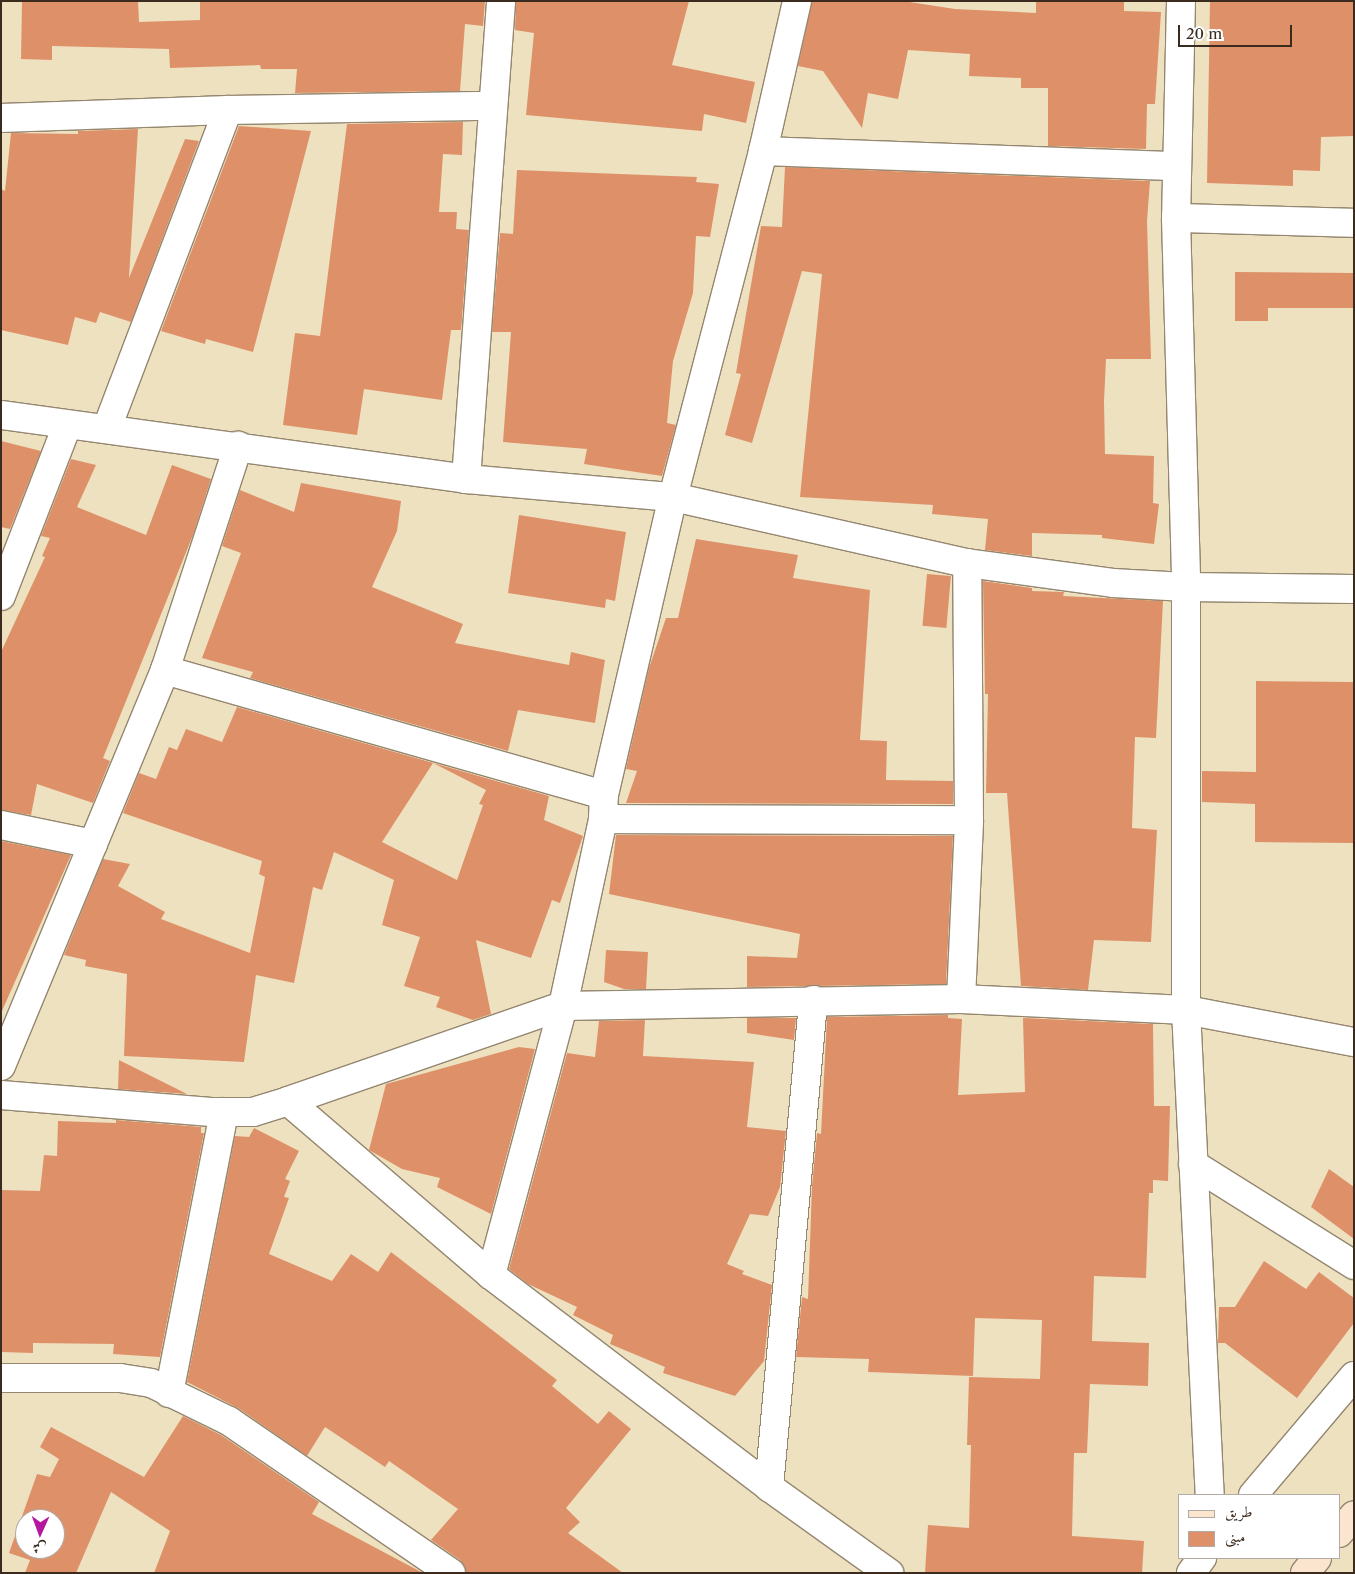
<!DOCTYPE html>
<html>
<head>
<meta charset="utf-8">
<style>
	body { margin:0 }
	#map { position:relative; width:1355px; height:1574px; overflow:hidden; background:#eee1c0; font-family:"Libre Caslon Text",Amiri,serif }
	div>[style] { position:absolute }
	[style*='--x'] { left:calc(var(--x)*1px); top:calc(var(--y)*1px); width:calc(var(--w)*1px); rotate:calc(var(--a)*1deg) }
	.building>* { inset:0; background:#de9169; transform-origin:0 0 }
	.roads { filter:drop-shadow(1px 0 #94866f) drop-shadow(-1px 0 #94866f) drop-shadow(0 1px #94866f) drop-shadow(0 -1px #94866f) }
	.minor>* { height:28px; margin:-14px; padding:0 14px; transform-origin:14px; border-radius:14px; background:#fff }
	.tertiary>* { height:28px; margin:-14px; padding:0 14px; transform-origin:14px; border-radius:14px; background:#fff }
	.secondary>* { height:28px; margin:-14px; padding:0 14px; transform-origin:14px; border-radius:14px; background:#fbe5cf }
	span { translate:-50% -50%; white-space:nowrap; text-align:center; line-height:1.15; -webkit-text-stroke:5px #fff; paint-order:stroke }
	.frame { position:absolute; inset:0; border:2px solid #3b2a1e; pointer-events:none }
	.legend { position:absolute; left:1178px; top:1494px; width:162px; height:65px; box-sizing:border-box; background:#fff; border:1px solid #b1aaa5; margin:0; padding:6px 9px; list-style:none; font-size:15px; color:#3b2a1e }
	.legend li { display:flex; align-items:center; gap:10px; height:25px }
	.legend b { width:25px; border:1px solid #b1aaa5 }
	.north { position:absolute; left:15px; top:1509px; width:50px; height:50px; box-sizing:border-box; background:#fff; border:1px solid #b1aaa5; border-radius:50%; rotate:182deg; font-size:14px; font-weight:700; line-height:20px; text-align:center; color:#3b2a1e }
	.north::after { content:''; display:block; margin:auto; width:18px; height:22px; background:#b5179e; clip-path:polygon(50% 0,100% 100%,50% 72%,0 100%) }
	.scale { position:absolute; left:1178px; top:25px; width:114px; height:22px; box-sizing:border-box; border:2px solid #3b2a1e; border-top:0; padding-left:6px; font-size:15px; line-height:18px; white-space:nowrap; color:#3b2a1e; -webkit-text-stroke:4px #fff; paint-order:stroke }
</style>
</head>
<body>
<div id="map">
	<div class="building">
		<i style="clip-path:polygon(22px 1px,138px 1px,139px 22px,200px 20px,200px 1px,485px 1px,483px 26px,465px 24px,460px 91px,295px 93px,297px 69px,261px 69px,260px 65px,170px 68px,169px 49px,52px 46px,52px 60px,21px 59px)"></i>
		<i style="clip-path:polygon(516px 1px,689px 1px,672px 65px,755px 82px,746px 123px,704px 114px,702px 131px,526px 115px,534px 33px,515px 30px)"></i>
		<i style="clip-path:polygon(812px 1px,903px 1px,955px 9px,1036px 13px,1036px 1px,1124px 1px,1124px 11px,1161px 12px,1155px 104px,1147px 104px,1146px 149px,1048px 146px,1048px 88px,1021px 88px,1021px 78px,969px 76px,970px 54px,908px 50px,898px 99px,868px 93px,862px 128px,823px 71px,798px 66px)"></i>
		<i style="clip-path:polygon(1210px 1px,1354px 1px,1354px 136px,1321px 137px,1320px 171px,1293px 170px,1293px 186px,1207px 183px)"></i>
		<i style="clip-path:polygon(463px 122px,462px 155px,443px 154px,439px 212px,457px 212px,456px 229px,469px 230px,461px 330px,451px 330px,442px 400px,364px 389px,357px 435px,283px 425px,295px 333px,320px 336px,347px 124px)"></i>
		<i style="clip-path:polygon(239px 126px,311px 131px,253px 352px,206px 339px,205px 344px,161px 331px)"></i>
		<i style="clip-path:polygon(138px 129px,129px 278px,185px 139px,199px 141px,131px 322px,100px 312px,96px 323px,75px 317px,68px 345px,1px 330px,1px 189px,5px 191px,11px 133px,78px 134px,78px 131px)"></i>
		<i style="clip-path:polygon(785px 167px,1150px 181px,1147px 221px,1151px 359px,1106px 359px,1104px 401px,1105px 454px,1154px 456px,1153px 503px,1159px 504px,1154px 544px,1102px 538px,1102px 535px,1032px 533px,1032px 556px,985px 550px,988px 519px,932px 514px,933px 505px,800px 497px,822px 274px,802px 271px,752px 443px,725px 435px,741px 374px,736px 373px,761px 226px,782px 227px)"></i>
		<i style="clip-path:polygon(517px 170px,697px 177px,696px 182px,719px 184px,710px 237px,696px 236px,693px 293px,673px 361px,667px 423px,676px 425px,662px 476px,584px 464px,587px 449px,503px 442px,511px 332px,492px 332px,500px 233px,513px 234px)"></i>
		<i style="clip-path:polygon(1235px 272px,1354px 273px,1354px 308px,1268px 308px,1268px 321px,1235px 321px)"></i>
		<i style="clip-path:polygon(1px 441px,41px 451px,10px 529px,1px 527px)"></i>
		<i style="clip-path:polygon(71px 459px,96px 465px,77px 507px,146px 535px,172px 465px,211px 479px,193px 535px,103px 758px,110px 761px,93px 803px,37px 784px,31px 815px,1px 810px,1px 652px,45px 557px,42px 556px,50px 538px,41px 536px)"></i>
		<i style="clip-path:polygon(301px 483px,401px 501px,397px 531px,372px 587px,463px 624px,455px 643px,569px 665px,571px 652px,605px 660px,595px 723px,518px 710px,508px 751px,250px 678px,253px 672px,202px 658px,241px 553px,222px 546px,240px 490px,294px 512px)"></i>
		<i style="clip-path:polygon(519px 515px,626px 532px,615px 601px,606px 599px,605px 608px,508px 593px)"></i>
		<i style="clip-path:polygon(696px 539px,798px 555px,793px 578px,870px 590px,860px 740px,887px 741px,886px 780px,953px 781px,953px 804px,626px 803px,637px 771px,626px 769px,649px 668px,666px 618px,678px 618px)"></i>
		<i style="left:927px;top:574px;width:24px;height:52px;rotate:5deg"></i>
		<i style="clip-path:polygon(983px 581px,1032px 588px,1032px 591px,1064px 592px,1063px 596px,1163px 601px,1156px 738px,1135px 737px,1132px 828px,1157px 830px,1151px 942px,1094px 940px,1088px 990px,1021px 986px,1007px 793px,986px 793px,988px 694px,985px 694px)"></i>
		<i style="clip-path:polygon(1256px 681px,1354px 682px,1354px 843px,1255px 842px,1255px 804px,1202px 802px,1202px 771px,1256px 772px)"></i>
		<i style="clip-path:polygon(evenodd,237px 707px,549px 796px,544px 820px,583px 836px,560px 903px,552px 900px,531px 958px,476px 940px,491px 1014px,473px 1020px,436px 1007px,440px 997px,404px 986px,420px 937px,382px 925px,394px 880px,334px 852px,322px 890px,313px 887px,294px 983px,256px 975px,244px 1062px,124px 1056px,127px 974px,85px 966px,86px 960px,64px 955px,103px 859px,130px 864px,118px 886px,165px 912px,161px 919px,250px 953px,265px 877px,259px 874px,262px 861px,123px 813px,139px 773px,156px 779px,169px 747px,177px 750px,186px 729px,222px 742px,237px 707px,433px 763px,486px 790px,479px 804px,483px 805px,457px 880px,382px 842px,433px 763px)"></i>
		<i style="clip-path:polygon(616px 835px,953px 836px,946px 984px,747px 987px,747px 956px,797px 958px,800px 934px,609px 894px)"></i>
		<i style="clip-path:polygon(1px 841px,71px 855px,2px 1011px,1px 1011px)"></i>
		<i style="clip-path:polygon(606px 950px,648px 952px,646px 989px,624px 989px,604px 982px)"></i>
		<i style="clip-path:polygon(948px 1015px,948px 1018px,962px 1019px,958px 1095px,1025px 1092px,1023px 1018px,1153px 1024px,1154px 1106px,1170px 1106px,1168px 1181px,1153px 1180px,1153px 1193px,1149px 1193px,1146px 1278px,1094px 1276px,1092px 1341px,1149px 1343px,1148px 1386px,1090px 1384px,1087px 1453px,1074px 1453px,1072px 1536px,1144px 1541px,1142px 1573px,925px 1573px,928px 1525px,969px 1528px,971px 1445px,967px 1445px,969px 1377px,1040px 1379px,1042px 1320px,975px 1318px,973px 1376px,868px 1372px,869px 1359px,796px 1357px,802px 1297px,808px 1299px,812px 1186px,817px 1133px,821px 1134px,827px 1017px)"></i>
		<i style="clip-path:polygon(747px 1018px,796px 1018px,794px 1040px,747px 1033px)"></i>
		<i style="clip-path:polygon(645px 1020px,643px 1056px,754px 1062px,747px 1127px,786px 1131px,780px 1187px,768px 1216px,750px 1214px,727px 1264px,744px 1271px,742px 1274px,772px 1285px,764px 1361px,735px 1396px,663px 1373px,665px 1367px,610px 1344px,613px 1335px,573px 1315px,577px 1307px,528px 1284px,509px 1269px,567px 1053px,595px 1057px,599px 1021px)"></i>
		<i style="clip-path:polygon(519px 1047px,535px 1049px,491px 1214px,437px 1187px,440px 1178px,402px 1169px,369px 1150px,386px 1084px)"></i>
		<i style="clip-path:polygon(119px 1060px,187px 1094px,118px 1089px)"></i>
		<i style="clip-path:polygon(116px 1120px,201px 1127px,201px 1133px,204px 1133px,160px 1357px,113px 1354px,114px 1344px,33px 1343px,33px 1353px,1px 1352px,1px 1190px,40px 1191px,44px 1155px,57px 1156px,58px 1121px,116px 1123px)"></i>
		<i style="clip-path:polygon(254px 1128px,299px 1151px,285px 1179px,290px 1181px,284px 1197px,289px 1198px,269px 1254px,332px 1281px,351px 1254px,378px 1272px,391px 1252px,557px 1380px,552px 1386px,598px 1424px,609px 1411px,631px 1429px,566px 1508px,580px 1522px,568px 1533px,623px 1573px,466px 1573px,460px 1560px,431px 1540px,458px 1509px,389px 1461px,385px 1467px,325px 1427px,307px 1456px,238px 1408px,187px 1382px,235px 1136px,249px 1137px)"></i>
		<i style="clip-path:polygon(1329px 1169px,1354px 1187px,1354px 1239px,1311px 1207px)"></i>
		<i style="clip-path:polygon(1264px 1261px,1306px 1289px,1319px 1272px,1354px 1298px,1354px 1323px,1297px 1398px,1225px 1343px,1218px 1343px,1219px 1307px,1235px 1307px)"></i>
		<i style="clip-path:polygon(evenodd,183px 1416px,221px 1435px,319px 1502px,312px 1514px,423px 1573px,154px 1573px,170px 1531px,111px 1492px,76px 1573px,25px 1573px,30px 1560px,9px 1553px,37px 1474px,50px 1477px,59px 1459px,40px 1447px,51px 1427px,144px 1477px,183px 1416px,25px 1519px,55px 1519px,55px 1549px,25px 1549px,25px 1519px)"></i>
	</div>
	<div class="roads">
		<div class="minor">
			<i style="--x:1181;--y:1;--w:217;--a:91.3"></i>
			<i style="--x:1176;--y:218;--w:369;--a:88.4"></i>
			<i style="--x:1186;--y:587;--w:423;--a:90"></i>
			<i style="--x:1186;--y:1010;--w:486;--a:87.2"></i>
			<i style="--x:1;--y:118;--w:227;--a:-2"></i>
			<i style="--x:228;--y:110;--w:264;--a:-0.9"></i>
			<i style="--x:763;--y:151;--w:414;--a:2.1"></i>
			<i style="--x:1176;--y:218;--w:178;--a:1.6"></i>
			<i style="--x:107;--y:428;--w:340;--a:-69.2"></i>
			<i style="--x:466;--y:479;--w:479;--a:-85.8"></i>
			<i style="--x:1;--y:596;--w:182;--a:-68.8"></i>
			<i style="--x:165;--y:670;--w:456;--a:15.9"></i>
			<i style="--x:603;--y:819;--w:366;--a:0.2"></i>
			<i style="--x:1;--y:825;--w:94;--a:11.7"></i>
			<i style="--x:961;--y:999;--w:179;--a:-87.4"></i>
			<i style="--x:969;--y:820;--w:257;--a:-90.4"></i>
			<i style="--x:1;--y:1066;--w:429;--a:-67.5"></i>
			<i style="--x:165;--y:670;--w:236;--a:-71.9"></i>
			<i style="--x:1;--y:1095;--w:211;--a:4.6"></i>
			<i style="--x:211;--y:1112;--w:42;--a:0"></i>
			<i style="--x:253;--y:1112;--w:37;--a:-17"></i>
			<i style="--x:288;--y:1101;--w:267;--a:40.6"></i>
			<i style="--x:491;--y:1275;--w:350;--a:37.3"></i>
			<i style="--x:769;--y:1487;--w:148;--a:35.6"></i>
			<i style="--x:288;--y:1101;--w:291;--a:-19.1"></i>
			<i style="--x:563;--y:1006;--w:398;--a:-1"></i>
			<i style="--x:961;--y:999;--w:225;--a:2.8"></i>
			<i style="--x:1186;--y:1010;--w:171;--a:10.8"></i>
			<i style="--x:1193;--y:1164;--w:190;--a:32.1"></i>
			<i style="--x:491;--y:1275;--w:278;--a:-75"></i>
			<i style="--x:563;--y:1006;--w:191;--a:-77.9"></i>
			<i style="--x:603;--y:819;--w:24;--a:-88"></i>
			<i style="--x:604;--y:795;--w:306;--a:-77"></i>
			<i style="--x:673;--y:497;--w:358;--a:-75.4"></i>
			<i style="--x:763;--y:151;--w:154;--a:-77.2"></i>
			<i style="--x:1;--y:1378;--w:119;--a:0"></i>
			<i style="--x:120;--y:1378;--w:31;--a:9"></i>
			<i style="--x:151;--y:1383;--w:87;--a:26"></i>
			<i style="--x:229;--y:1421;--w:269;--a:34.4"></i>
			<i style="--x:169;--y:1393;--w:286;--a:-78.9"></i>
			<i style="--x:769;--y:1487;--w:489;--a:-84.8"></i>
			<i style="--x:1253;--y:1495;--w:156;--a:-49.7"></i>
			<i style="--x:1191;--y:1573;--w:19;--a:-54"></i>
		</div>
		<div class="tertiary">
			<i style="--x:1;--y:415;--w:469;--a:7.8"></i>
			<i style="--x:466;--y:479;--w:208;--a:5"></i>
			<i style="--x:673;--y:497;--w:301;--a:12.7"></i>
			<i style="--x:967;--y:563;--w:147;--a:7.8"></i>
			<i style="--x:1113;--y:583;--w:73;--a:3.1"></i>
			<i style="--x:1186;--y:587;--w:168;--a:0.7"></i>
		</div>
		<div class="secondary">
			<i style="--x:1339;--y:1533;--w:23;--a:-50"></i>
			<i style="--x:1305;--y:1573;--w:19;--a:-51"></i>
		</div>
	</div>
	<div class="frame"></div>
	<ul class="legend">
	<li><b style="height:6px;background:#fbe5cf"></b>طريق</li>
	<li><b style="height:14px;background:#de9169"></b>مبنى</li>
	</ul>
	<div class="north">ش</div>
	<div class="scale">20 m</div>
</div>
</body>
</html>
